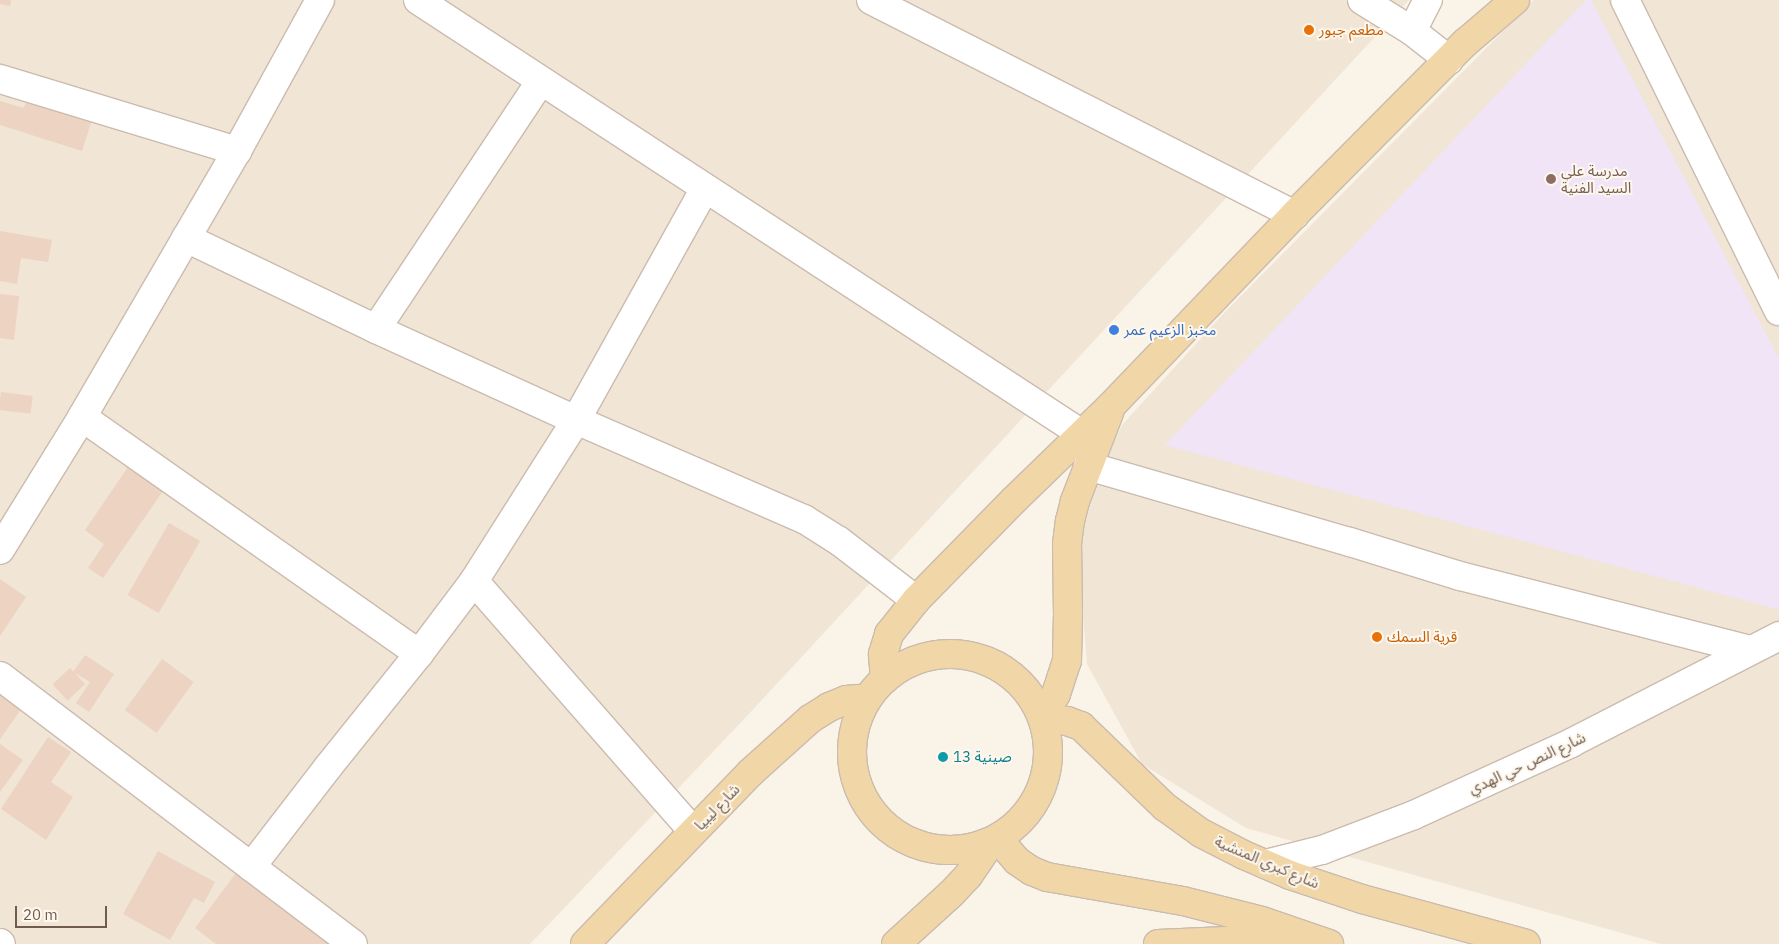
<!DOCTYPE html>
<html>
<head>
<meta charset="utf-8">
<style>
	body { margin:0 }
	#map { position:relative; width:1779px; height:944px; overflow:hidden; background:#faf3e7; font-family:"IBM Plex Sans","Noto Sans Arabic",sans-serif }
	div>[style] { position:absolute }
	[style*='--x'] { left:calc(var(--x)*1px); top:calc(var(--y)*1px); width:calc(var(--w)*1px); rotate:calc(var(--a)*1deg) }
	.residential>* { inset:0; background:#f1e5d6 }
	.education>* { inset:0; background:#f0e4f6 }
	.building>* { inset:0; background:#ecd3c2; transform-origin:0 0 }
	.roads { filter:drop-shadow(1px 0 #cbbbae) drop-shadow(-1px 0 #cbbbae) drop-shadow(0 1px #cbbbae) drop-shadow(0 -1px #cbbbae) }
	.minor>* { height:28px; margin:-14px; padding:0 14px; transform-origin:14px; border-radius:14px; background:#fff }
	.tertiary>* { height:28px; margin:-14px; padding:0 14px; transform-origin:14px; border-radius:14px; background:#fff }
	.primary>* { height:28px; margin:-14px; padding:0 14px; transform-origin:14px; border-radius:14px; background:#f1d7a7 }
	.primary>.ring { margin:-14px; padding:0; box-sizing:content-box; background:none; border:28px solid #f1d7a7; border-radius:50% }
	.dots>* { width:14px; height:14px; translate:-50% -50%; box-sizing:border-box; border:2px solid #fdf7ed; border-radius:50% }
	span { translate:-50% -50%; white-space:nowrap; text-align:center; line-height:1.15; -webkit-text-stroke:4px #fdf7ed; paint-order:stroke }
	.food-label { font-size:15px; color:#c56008 }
	.left { translate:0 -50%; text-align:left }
	.education-label { font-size:15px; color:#785e54 }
	.shop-label { font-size:15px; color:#366cbe }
	.culture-label { font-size:15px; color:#0d838f }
	.street-label { font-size:15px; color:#715b4e }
	.scale { position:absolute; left:15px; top:906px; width:92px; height:22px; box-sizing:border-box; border:2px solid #715b4e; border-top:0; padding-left:6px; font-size:15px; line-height:18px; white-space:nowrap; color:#715b4e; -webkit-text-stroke:4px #fdf7ed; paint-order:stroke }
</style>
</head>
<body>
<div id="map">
	<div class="residential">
		<i style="clip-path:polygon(0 0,1409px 0,747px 716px,530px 944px,0 944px)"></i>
		<i style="clip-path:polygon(1534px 0,1779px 0,1779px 944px,1661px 944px,1246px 828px,1142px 764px,1087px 664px,1075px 526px,1122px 425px,1225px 312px)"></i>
	</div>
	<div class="education">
		<i style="clip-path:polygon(1586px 0,1591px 0,1779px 359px,1779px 607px,1777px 609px,1165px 445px)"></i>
	</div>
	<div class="building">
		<i style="clip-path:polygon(0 0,11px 0,10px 6px,0 4px)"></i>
		<i style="clip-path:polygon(30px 89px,95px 110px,82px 151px,0 125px,0 101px,24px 108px)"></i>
		<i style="clip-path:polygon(0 231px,52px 240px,48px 262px,21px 258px,17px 284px,0 281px)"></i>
		<i style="clip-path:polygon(0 294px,19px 296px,14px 340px,0 338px)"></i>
		<i style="left:1px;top:392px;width:32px;height:18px;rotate:7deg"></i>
		<i style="clip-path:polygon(132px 461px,167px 485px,103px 578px,88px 568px,104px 544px,85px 530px)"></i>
		<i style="left:169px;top:523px;width:36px;height:83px;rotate:30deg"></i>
		<i style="clip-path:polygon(0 579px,26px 597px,0 636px)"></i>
		<i style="clip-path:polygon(85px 655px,114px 674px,89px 712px,76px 703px,90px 682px,73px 672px)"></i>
		<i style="left:162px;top:659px;width:39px;height:63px;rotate:36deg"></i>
		<i style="left:70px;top:668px;width:22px;height:24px;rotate:47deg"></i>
		<i style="clip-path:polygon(1px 693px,22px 708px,0 739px,0 695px)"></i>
		<i style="clip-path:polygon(48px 737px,71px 752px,51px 782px,73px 797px,46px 840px,1px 809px)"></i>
		<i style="clip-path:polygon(0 744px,23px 760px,0 792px)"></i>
		<i style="clip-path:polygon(158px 851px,215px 882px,204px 903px,194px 898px,170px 940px,123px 914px)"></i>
		<i style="clip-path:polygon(236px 873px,331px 944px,216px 944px,195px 928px)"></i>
	</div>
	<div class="roads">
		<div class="minor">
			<i style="--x:418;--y:0;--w:793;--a:33.17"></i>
			<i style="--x:871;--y:0;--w:475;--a:26.9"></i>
			<i style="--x:1362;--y:0;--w:59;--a:31.8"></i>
			<i style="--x:1412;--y:31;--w:47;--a:38.1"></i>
			<i style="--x:1412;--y:31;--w:35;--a:-63"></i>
			<i style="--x:0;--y:79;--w:248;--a:16.9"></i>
			<i style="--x:186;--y:238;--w:211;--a:25.6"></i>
			<i style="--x:376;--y:329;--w:220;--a:24.5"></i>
			<i style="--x:576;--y:420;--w:249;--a:23.5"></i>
			<i style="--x:804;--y:519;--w:41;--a:32.2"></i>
			<i style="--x:839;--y:541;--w:97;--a:37.5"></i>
			<i style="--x:376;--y:329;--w:298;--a:-56.4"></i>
			<i style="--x:82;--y:417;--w:412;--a:35.1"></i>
			<i style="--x:1088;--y:466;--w:273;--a:16.2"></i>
			<i style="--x:1350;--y:542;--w:115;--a:17.2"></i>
			<i style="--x:1460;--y:576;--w:299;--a:14.3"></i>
			<i style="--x:0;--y:550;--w:156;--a:-58.3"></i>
			<i style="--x:82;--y:417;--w:308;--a:-59.8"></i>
			<i style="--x:237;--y:151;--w:172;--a:-61.2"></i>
			<i style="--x:474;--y:581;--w:332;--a:48.8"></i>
			<i style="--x:0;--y:676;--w:443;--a:37.2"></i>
			<i style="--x:251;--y:867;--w:126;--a:-52.4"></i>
			<i style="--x:328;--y:767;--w:145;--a:-51.2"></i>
			<i style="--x:419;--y:654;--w:91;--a:-53"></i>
			<i style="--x:474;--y:581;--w:191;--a:-57.6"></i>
			<i style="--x:576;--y:420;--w:265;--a:-60.9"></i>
			<i style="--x:0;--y:943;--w:1;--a:45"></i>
		</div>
		<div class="tertiary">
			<i style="--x:1625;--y:0;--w:347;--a:63.7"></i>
			<i style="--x:1265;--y:864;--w:59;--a:-13.8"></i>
			<i style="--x:1322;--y:850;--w:98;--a:-20.8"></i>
			<i style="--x:1414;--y:815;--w:173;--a:-24.6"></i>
			<i style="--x:1571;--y:743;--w:234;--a:-27.2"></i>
		</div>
		<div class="primary">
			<i class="ring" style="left:852px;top:654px;width:168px;height:168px"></i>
			<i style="--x:885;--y:679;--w:25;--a:-95"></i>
			<i style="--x:883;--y:654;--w:21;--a:-73"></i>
			<i style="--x:889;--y:634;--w:43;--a:-51.5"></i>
			<i style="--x:916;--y:600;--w:140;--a:-45.6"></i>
			<i style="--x:1014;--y:500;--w:134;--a:-44.1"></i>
			<i style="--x:1110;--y:407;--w:266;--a:-46.2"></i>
			<i style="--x:1294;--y:215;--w:243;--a:-45.2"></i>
			<i style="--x:1465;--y:43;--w:66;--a:-40.7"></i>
			<i style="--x:1042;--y:715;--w:25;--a:-56"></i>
			<i style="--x:1056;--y:694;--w:35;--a:-72"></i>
			<i style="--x:1067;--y:661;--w:47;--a:-88.8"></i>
			<i style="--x:1068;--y:614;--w:70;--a:-90.8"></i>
			<i style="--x:1067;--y:544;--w:23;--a:-83"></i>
			<i style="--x:1070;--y:521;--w:21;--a:-76"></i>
			<i style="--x:1075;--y:501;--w:94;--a:-68.9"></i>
			<i style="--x:1043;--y:718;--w:24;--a:7"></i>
			<i style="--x:1067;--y:721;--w:15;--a:20"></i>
			<i style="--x:1081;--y:726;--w:117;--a:44"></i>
			<i style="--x:1165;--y:807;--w:44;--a:35.8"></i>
			<i style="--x:1201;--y:833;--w:48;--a:27.1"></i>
			<i style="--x:1244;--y:855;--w:50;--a:23.5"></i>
			<i style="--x:1290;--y:875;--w:76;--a:18.4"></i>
			<i style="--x:1362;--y:899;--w:170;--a:15.3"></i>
			<i style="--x:998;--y:839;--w:29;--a:49"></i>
			<i style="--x:1017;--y:861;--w:18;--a:34"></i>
			<i style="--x:1032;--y:871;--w:16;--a:22"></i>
			<i style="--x:1047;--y:877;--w:138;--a:10"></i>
			<i style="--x:1183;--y:901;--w:81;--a:14.2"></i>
			<i style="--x:1262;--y:921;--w:71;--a:18.9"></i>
			<i style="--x:585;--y:944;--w:238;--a:-46"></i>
			<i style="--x:750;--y:773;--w:81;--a:-42"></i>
			<i style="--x:810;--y:719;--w:22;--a:-32"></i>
			<i style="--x:829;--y:707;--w:18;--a:-22"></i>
			<i style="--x:846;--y:700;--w:22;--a:-5"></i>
			<i style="--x:896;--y:944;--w:74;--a:-42.3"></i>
			<i style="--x:951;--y:894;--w:25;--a:-47"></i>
			<i style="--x:968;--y:876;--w:41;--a:-55.9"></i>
			<i style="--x:1158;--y:944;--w:136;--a:-2.5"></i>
		</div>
	</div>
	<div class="dots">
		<i style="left:1309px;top:30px;background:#e8710a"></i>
		<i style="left:1551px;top:179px;background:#8d6e63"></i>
		<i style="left:1114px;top:330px;background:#3f7fe0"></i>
		<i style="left:1377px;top:637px;background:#e8710a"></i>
		<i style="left:943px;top:757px;background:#0f9aa8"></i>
	</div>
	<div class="food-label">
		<span class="left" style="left:1319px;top:30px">مطعم جبور</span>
		<span class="left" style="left:1387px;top:637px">قرية السمك</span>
	</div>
	<div class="education-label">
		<span class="left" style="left:1561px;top:179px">مدرسة علي<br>السيد الفنية</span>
	</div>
	<div class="shop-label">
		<span class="left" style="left:1124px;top:330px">مخبز الزعيم عمر</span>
	</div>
	<div class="culture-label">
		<span class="left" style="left:953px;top:757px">صينية 13</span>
	</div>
	<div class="street-label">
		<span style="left:1527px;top:763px;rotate:-25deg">شارع النص حي الهدي</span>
		<span style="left:717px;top:807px;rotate:-46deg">شارع ليبيا</span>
		<span style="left:1267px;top:862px;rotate:23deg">شارع كبري المنشية</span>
	</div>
	<div class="scale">20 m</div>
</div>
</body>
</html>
